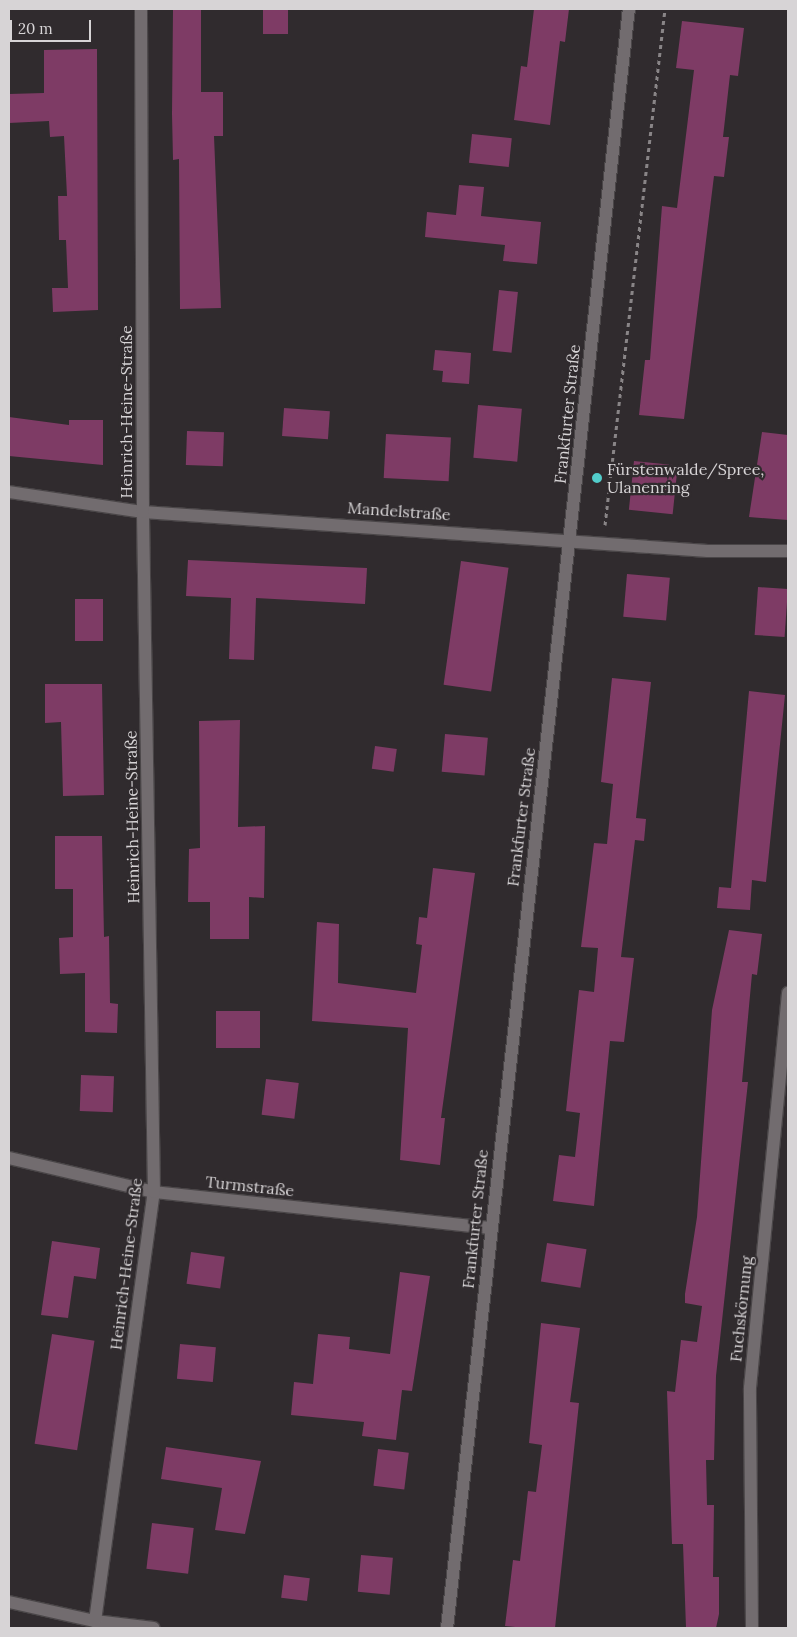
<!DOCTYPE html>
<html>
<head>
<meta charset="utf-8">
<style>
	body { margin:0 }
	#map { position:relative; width:797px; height:1637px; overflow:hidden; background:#302b2e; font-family:Lora,serif }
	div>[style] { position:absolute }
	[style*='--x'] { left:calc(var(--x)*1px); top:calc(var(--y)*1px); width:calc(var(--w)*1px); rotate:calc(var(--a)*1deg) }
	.building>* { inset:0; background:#7e3b65; transform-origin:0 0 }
	.path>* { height:3px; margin-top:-1.5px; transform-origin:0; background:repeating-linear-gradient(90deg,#898587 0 4px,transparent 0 8px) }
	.roads { filter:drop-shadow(1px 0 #4a4648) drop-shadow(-1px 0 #4a4648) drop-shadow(0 1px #4a4648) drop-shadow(0 -1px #4a4648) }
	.minor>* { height:12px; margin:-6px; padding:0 6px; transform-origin:6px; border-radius:6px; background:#726c6f }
	.dots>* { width:14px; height:14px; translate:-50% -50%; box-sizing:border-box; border:2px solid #302b2e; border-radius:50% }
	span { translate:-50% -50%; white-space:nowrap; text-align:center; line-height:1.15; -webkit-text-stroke:4.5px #302b2e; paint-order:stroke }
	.street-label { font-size:16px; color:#d7d4d6 }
	.poi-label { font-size:16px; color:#d7d4d6 }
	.left { translate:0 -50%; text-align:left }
	.frame { position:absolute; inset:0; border:10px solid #d7d4d6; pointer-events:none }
	.scale { position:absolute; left:10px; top:20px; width:81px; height:22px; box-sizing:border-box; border:2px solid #d7d4d6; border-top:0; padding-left:6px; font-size:15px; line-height:18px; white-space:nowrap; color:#d7d4d6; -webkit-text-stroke:4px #302b2e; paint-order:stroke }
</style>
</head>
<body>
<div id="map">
	<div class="building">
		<i style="clip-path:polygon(173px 9px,201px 9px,201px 92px,223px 92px,223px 136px,214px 136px,221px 308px,180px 309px,179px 159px,173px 160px,172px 114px)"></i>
		<i style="left:263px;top:9px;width:25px;height:25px"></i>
		<i style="clip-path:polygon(534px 9px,569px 9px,565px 42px,560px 41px,550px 125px,514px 120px,521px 66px,527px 67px)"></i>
		<i style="clip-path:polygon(682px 21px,744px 28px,738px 76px,730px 75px,723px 137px,729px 137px,724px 177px,714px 176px,684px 419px,639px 415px,645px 360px,650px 360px,662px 206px,677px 208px,694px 70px,676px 68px)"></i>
		<i style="clip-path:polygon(97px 49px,98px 310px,53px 312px,52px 288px,68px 288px,66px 240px,59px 240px,58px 196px,67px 196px,64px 136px,50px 137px,49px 121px,9px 123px,9px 94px,44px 93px,44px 50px)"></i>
		<i style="left:472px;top:134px;width:40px;height:29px;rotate:6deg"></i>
		<i style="clip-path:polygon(459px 185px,484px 187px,481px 216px,541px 222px,537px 264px,503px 261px,505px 245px,425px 237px,427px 212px,456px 215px)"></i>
		<i style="left:499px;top:290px;width:19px;height:61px;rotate:6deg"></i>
		<i style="clip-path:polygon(435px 350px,471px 353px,469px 384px,442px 382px,443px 371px,433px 370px)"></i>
		<i style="left:478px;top:405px;width:44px;height:53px;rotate:5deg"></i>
		<i style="left:284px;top:408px;width:46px;height:28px;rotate:4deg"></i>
		<i style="clip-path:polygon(9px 417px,69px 425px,69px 420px,103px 420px,103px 465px,9px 456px)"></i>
		<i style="left:187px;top:431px;width:37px;height:34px;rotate:2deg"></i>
		<i style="clip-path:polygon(762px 432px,788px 435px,788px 520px,749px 517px)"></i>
		<i style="left:386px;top:434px;width:65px;height:44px;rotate:3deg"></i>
		<i style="left:634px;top:461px;width:44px;height:49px;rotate:6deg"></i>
		<i style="clip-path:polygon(188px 560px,367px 568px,365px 604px,256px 598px,254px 660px,229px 659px,231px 598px,186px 596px)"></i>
		<i style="left:461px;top:561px;width:48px;height:125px;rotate:8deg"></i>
		<i style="left:627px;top:574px;width:43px;height:43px;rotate:5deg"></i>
		<i style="left:758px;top:587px;width:30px;height:48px;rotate:4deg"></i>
		<i style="left:75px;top:599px;width:28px;height:42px"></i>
		<i style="clip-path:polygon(612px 678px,651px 682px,636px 818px,646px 819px,644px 841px,635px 840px,621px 957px,634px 958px,624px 1042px,610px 1041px,594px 1206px,553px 1201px,559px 1155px,575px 1157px,580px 1113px,566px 1111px,579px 990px,594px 992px,598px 948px,581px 947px,594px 843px,607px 844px,613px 784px,601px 782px)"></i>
		<i style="clip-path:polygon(45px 684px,102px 684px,104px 795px,63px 796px,61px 722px,45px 723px)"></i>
		<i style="clip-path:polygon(749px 691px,785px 695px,766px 882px,752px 880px,750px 910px,717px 908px,719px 887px,731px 888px)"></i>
		<i style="clip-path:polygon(240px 720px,238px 827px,265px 826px,264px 898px,249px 897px,249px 939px,210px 939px,210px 902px,188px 902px,189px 849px,200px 848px,199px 721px)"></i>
		<i style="left:445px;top:734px;width:43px;height:38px;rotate:5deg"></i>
		<i style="left:375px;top:746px;width:22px;height:23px;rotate:8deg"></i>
		<i style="clip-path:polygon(55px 836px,102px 836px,104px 937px,109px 936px,110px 1003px,118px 1004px,117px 1033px,85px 1032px,85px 973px,60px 974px,59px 938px,73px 937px,73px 889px,55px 889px)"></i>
		<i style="clip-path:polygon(433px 868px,475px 873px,441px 1118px,445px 1118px,440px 1165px,400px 1160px,408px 1028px,312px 1021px,317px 922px,339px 924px,338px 983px,416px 993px,422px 945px,416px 944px,419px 917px,427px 918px)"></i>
		<i style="clip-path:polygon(729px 930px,762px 934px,757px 975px,752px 974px,742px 1082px,748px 1082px,716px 1376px,714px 1460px,706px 1460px,707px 1505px,714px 1505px,713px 1577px,719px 1577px,719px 1614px,716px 1628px,686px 1628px,683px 1544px,672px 1544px,667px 1391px,675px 1392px,681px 1340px,697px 1342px,702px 1306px,685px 1303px,685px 1294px,697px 1217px,712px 1010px)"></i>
		<i style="left:216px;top:1011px;width:44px;height:37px"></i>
		<i style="left:81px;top:1075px;width:33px;height:36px;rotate:2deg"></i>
		<i style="left:266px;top:1079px;width:33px;height:36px;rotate:7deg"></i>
		<i style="clip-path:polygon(52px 1241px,100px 1248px,96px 1279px,74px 1276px,68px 1318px,41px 1315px)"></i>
		<i style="left:547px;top:1243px;width:40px;height:39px;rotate:9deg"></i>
		<i style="left:191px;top:1252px;width:34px;height:32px;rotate:8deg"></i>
		<i style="clip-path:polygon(400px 1272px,430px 1276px,412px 1391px,402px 1390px,396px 1440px,362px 1436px,364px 1422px,291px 1415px,294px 1382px,313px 1384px,318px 1334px,350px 1337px,349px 1349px,390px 1354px)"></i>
		<i style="clip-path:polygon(541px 1323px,580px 1328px,570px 1402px,579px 1403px,555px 1628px,525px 1628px,505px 1626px,513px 1560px,520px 1561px,528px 1491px,536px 1492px,542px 1445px,529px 1443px)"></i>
		<i style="left:52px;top:1334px;width:43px;height:111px;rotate:9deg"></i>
		<i style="left:180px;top:1344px;width:36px;height:35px;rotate:5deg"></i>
		<i style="clip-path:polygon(166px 1447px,261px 1461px,245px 1534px,215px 1530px,222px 1488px,161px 1479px)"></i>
		<i style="left:378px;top:1449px;width:31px;height:37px;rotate:7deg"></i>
		<i style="left:152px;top:1523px;width:42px;height:46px;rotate:7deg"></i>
		<i style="left:361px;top:1555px;width:32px;height:37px;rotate:5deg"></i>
		<i style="left:284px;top:1575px;width:26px;height:23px;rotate:7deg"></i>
	</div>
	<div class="path">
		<i style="--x:605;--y:525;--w:519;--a:-83.37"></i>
	</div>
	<div class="roads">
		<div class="minor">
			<i style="--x:9;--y:492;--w:135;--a:8.5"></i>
			<i style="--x:143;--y:512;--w:566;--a:3.95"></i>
			<i style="--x:708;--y:551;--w:80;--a:0"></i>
			<i style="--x:9;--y:1158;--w:149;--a:13.2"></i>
			<i style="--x:154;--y:1192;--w:339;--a:6.1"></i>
			<i style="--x:9;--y:1602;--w:88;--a:12.5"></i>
			<i style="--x:95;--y:1621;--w:59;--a:6.8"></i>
			<i style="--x:95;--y:1621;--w:433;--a:-82.2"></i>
			<i style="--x:154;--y:1192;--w:680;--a:-90.93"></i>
			<i style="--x:143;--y:512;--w:503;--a:-90.23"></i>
			<i style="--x:447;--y:1628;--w:1629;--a:-83.59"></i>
			<i style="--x:752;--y:1628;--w:240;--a:-90.5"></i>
			<i style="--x:750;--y:1388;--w:397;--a:-84.5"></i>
		</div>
	</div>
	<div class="dots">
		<i style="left:597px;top:478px;background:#52cdcb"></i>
	</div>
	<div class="street-label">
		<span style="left:126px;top:412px;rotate:-90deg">Heinrich-Heine-Straße</span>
		<span style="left:567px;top:414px;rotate:-84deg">Frankfurter Straße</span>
		<span style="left:399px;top:511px;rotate:4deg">Mandelstraße</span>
		<span style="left:132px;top:817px;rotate:-91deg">Heinrich-Heine-Straße</span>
		<span style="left:521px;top:817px;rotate:-83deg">Frankfurter Straße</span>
		<span style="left:250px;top:1186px;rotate:6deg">Turmstraße</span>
		<span style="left:475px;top:1219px;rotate:-84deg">Frankfurter Straße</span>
		<span style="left:126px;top:1264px;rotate:-83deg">Heinrich-Heine-Straße</span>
		<span style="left:741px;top:1309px;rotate:-84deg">Fuchskörnung</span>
	</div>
	<div class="poi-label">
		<span class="left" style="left:607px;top:478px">Fürstenwalde/Spree,<br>Ulanenring</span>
	</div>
	<div class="frame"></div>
	<div class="scale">20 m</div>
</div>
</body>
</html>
